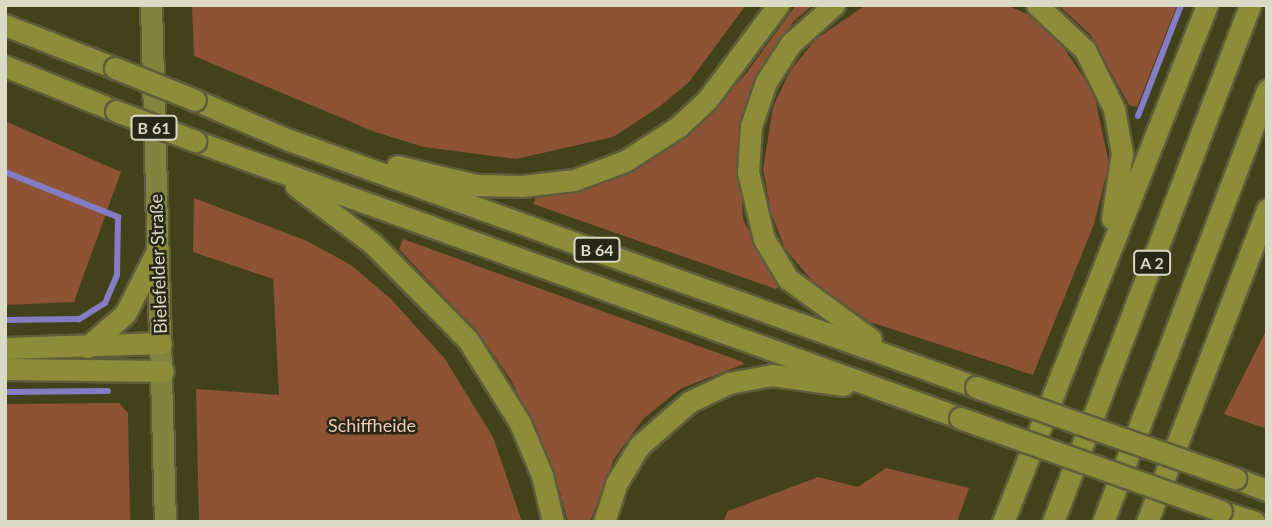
<!DOCTYPE html>
<html>
<head>
<meta charset="utf-8">
<style>
	body { margin:0 }
	#map { position:relative; width:1272px; height:527px; overflow:hidden; background:#41411a; font-family:Lato,sans-serif }
	div>[style] { position:absolute }
	[style*='--x'] { left:calc(var(--x)*1px); top:calc(var(--y)*1px); width:calc(var(--w)*1px); rotate:calc(var(--a)*1deg) }
	.green>* { inset:0; background:#8d5334 }
	.stream>* { height:6px; margin:-3px; padding:0 3px; transform-origin:3px; border-radius:3px; background:#857cc6 }
	.roads { filter:drop-shadow(2px 0 #5d5d3b) drop-shadow(-2px 0 #5d5d3b) drop-shadow(0 2px #5d5d3b) drop-shadow(0 -2px #5d5d3b) }
	.major>* { height:21px; margin:-10.5px; padding:0 10.5px; transform-origin:10.5px; border-radius:10.5px; background:#838340 }
	.highway>* { height:21px; margin:-10.5px; padding:0 10.5px; transform-origin:10.5px; border-radius:10.5px; background:#8d8c38 }
	.bridges { filter:drop-shadow(2px 0 #5d5d3b) drop-shadow(-2px 0 #5d5d3b) drop-shadow(0 2px #5d5d3b) drop-shadow(0 -2px #5d5d3b) }
	.highway-bridge>* { height:21px; margin:-10.5px; padding:0 10.5px; transform-origin:10.5px; border-radius:10.5px; background:#8d8c38 }
	span { translate:-50% -50%; white-space:nowrap; text-align:center; line-height:1.15; -webkit-text-stroke:5px #262716; paint-order:stroke }
	.shield-label span { padding:2px 5px; background:#262716; border:2px solid; border-radius:5px; -webkit-text-stroke-width:0 }
	.shield-label { font-size:16px; color:#dadac5; font-weight:700 }
	.street-label { font-size:18px; color:#dadac5 }
	.park-label { font-size:18px; color:#f4cab4 }
	.frame { position:absolute; inset:0; border:7px solid #dadac5; pointer-events:none }
</style>
</head>
<body>
<div id="map">
	<div class="green">
		<i style="clip-path:polygon(192px 5px,746px 5px,689px 82px,659px 107px,613px 137px,516px 159px,424px 147px,375px 132px,194px 56px)"></i>
		<i style="clip-path:polygon(796px 5px,813px 5px,794px 21px,754px 80px,739px 142px,743px 220px,780px 285px,776px 289px,533px 204px,536px 197px,576px 190px,632px 169px,685px 138px,745px 75px)"></i>
		<i style="clip-path:polygon(866px 5px,1007px 5px,1027px 14px,1059px 41px,1094px 93px,1109px 164px,1094px 224px,1033px 375px,870px 322px,816px 285px,785px 249px,771px 212px,763px 169px,773px 107px,790px 71px,816px 39px)"></i>
		<i style="clip-path:polygon(1058px 5px,1177px 5px,1137px 107px,1129px 105px,1091px 35px)"></i>
		<i style="clip-path:polygon(5px 121px,121px 172px,74px 302px,5px 305px)"></i>
		<i style="clip-path:polygon(194px 198px,307px 241px,351px 265px,392px 300px,445px 359px,493px 437px,522px 522px,199px 522px,196px 389px,279px 395px,273px 279px,193px 252px)"></i>
		<i style="clip-path:polygon(403px 239px,743px 362px,744px 364px,680px 389px,643px 419px,614px 459px,590px 522px,568px 522px,554px 471px,511px 380px,479px 334px,399px 249px)"></i>
		<i style="clip-path:polygon(1267px 329px,1267px 429px,1224px 414px)"></i>
		<i style="clip-path:polygon(119px 403px,128px 413px,130px 522px,5px 522px,5px 404px)"></i>
		<i style="clip-path:polygon(886px 468px,969px 488px,957px 522px,723px 522px,728px 511px,818px 477px,858px 487px)"></i>
	</div>
	<div class="stream">
		<i style="--x:1138;--y:116;--w:119;--a:-68.8"></i>
		<i style="--x:5;--y:172;--w:122;--a:21.7"></i>
		<i style="--x:118;--y:217;--w:58;--a:91"></i>
		<i style="--x:117;--y:275;--w:30;--a:113"></i>
		<i style="--x:105;--y:303;--w:31;--a:148"></i>
		<i style="--x:79;--y:319;--w:74;--a:179.2"></i>
		<i style="--x:5;--y:392;--w:103;--a:-0.6"></i>
	</div>
	<div class="roads">
		<div class="major">
			<i style="--x:151;--y:5;--w:517;--a:88.45"></i>
		</div>
		<div class="highway">
			<i style="--x:834;--y:5;--w:57;--a:138.5"></i>
			<i style="--x:791;--y:43;--w:46;--a:122.7"></i>
			<i style="--x:766;--y:82;--w:46;--a:108.8"></i>
			<i style="--x:751;--y:126;--w:46;--a:93.7"></i>
			<i style="--x:748;--y:172;--w:69;--a:76.6"></i>
			<i style="--x:764;--y:239;--w:47;--a:59"></i>
			<i style="--x:788;--y:279;--w:102;--a:35.9"></i>
			<i style="--x:1037;--y:5;--w:66;--a:43.2"></i>
			<i style="--x:1085;--y:50;--w:66;--a:63.8"></i>
			<i style="--x:1114;--y:109;--w:45;--a:79.7"></i>
			<i style="--x:1122;--y:153;--w:66;--a:98.7"></i>
			<i style="--x:5;--y:25;--w:118;--a:21.4"></i>
			<i style="--x:5;--y:66;--w:120;--a:22.1"></i>
			<i style="--x:195;--y:100;--w:102;--a:23.1"></i>
			<i style="--x:289;--y:140;--w:730;--a:19.78"></i>
			<i style="--x:195;--y:141;--w:814;--a:19.9"></i>
			<i style="--x:397;--y:166;--w:81;--a:13.5"></i>
			<i style="--x:476;--y:185;--w:46;--a:1.2"></i>
			<i style="--x:522;--y:186;--w:52;--a:-6.6"></i>
			<i style="--x:574;--y:180;--w:54;--a:-20.4"></i>
			<i style="--x:625;--y:161;--w:63;--a:-32.7"></i>
			<i style="--x:678;--y:127;--w:40;--a:-43"></i>
			<i style="--x:707;--y:100;--w:119;--a:-53.2"></i>
			<i style="--x:296;--y:186;--w:95;--a:36.9"></i>
			<i style="--x:372;--y:243;--w:136;--a:45.3"></i>
			<i style="--x:468;--y:340;--w:98;--a:57.9"></i>
			<i style="--x:520;--y:423;--w:56;--a:67.1"></i>
			<i style="--x:542;--y:475;--w:48;--a:76.8"></i>
			<i style="--x:87;--y:347;--w:50;--a:-41"></i>
			<i style="--x:125;--y:314;--w:71;--a:-63.1"></i>
			<i style="--x:5;--y:348;--w:156;--a:-1.8"></i>
			<i style="--x:5;--y:369;--w:158;--a:0.7"></i>
			<i style="--x:1235;--y:478;--w:34;--a:21"></i>
			<i style="--x:1221;--y:511;--w:35;--a:18"></i>
			<i style="--x:604;--y:522;--w:40;--a:-72"></i>
			<i style="--x:616;--y:484;--w:44;--a:-58.8"></i>
			<i style="--x:639;--y:446;--w:67;--a:-41.3"></i>
			<i style="--x:689;--y:402;--w:44;--a:-25.4"></i>
			<i style="--x:729;--y:383;--w:44;--a:-10.5"></i>
			<i style="--x:772;--y:375;--w:72;--a:8"></i>
			<i style="--x:1003;--y:522;--w:556;--a:-68.47"></i>
			<i style="--x:1053;--y:522;--w:553;--a:-69.14"></i>
			<i style="--x:1103;--y:522;--w:462;--a:-69.2"></i>
			<i style="--x:1147;--y:522;--w:335;--a:-69"></i>
		</div>
	</div>
	<div class="bridges">
		<div class="highway-bridge">
			<i style="--x:115;--y:68;--w:86;--a:21.8"></i>
			<i style="--x:116;--y:111;--w:85;--a:20.8"></i>
			<i style="--x:976;--y:387;--w:275;--a:19.4"></i>
			<i style="--x:960;--y:418;--w:277;--a:19.6"></i>
		</div>
	</div>
	<div class="shield-label">
		<span style="left:154px;top:128px">B 61</span>
		<span style="left:597px;top:250px">B 64</span>
		<span style="left:1152px;top:263px">A 2</span>
	</div>
	<div class="street-label">
		<span style="left:158px;top:264px;rotate:-92deg">Bielefelder Straße</span>
	</div>
	<div class="park-label">
		<span style="left:372px;top:425px">Schiffheide</span>
	</div>
	<div class="frame"></div>
</div>
</body>
</html>
